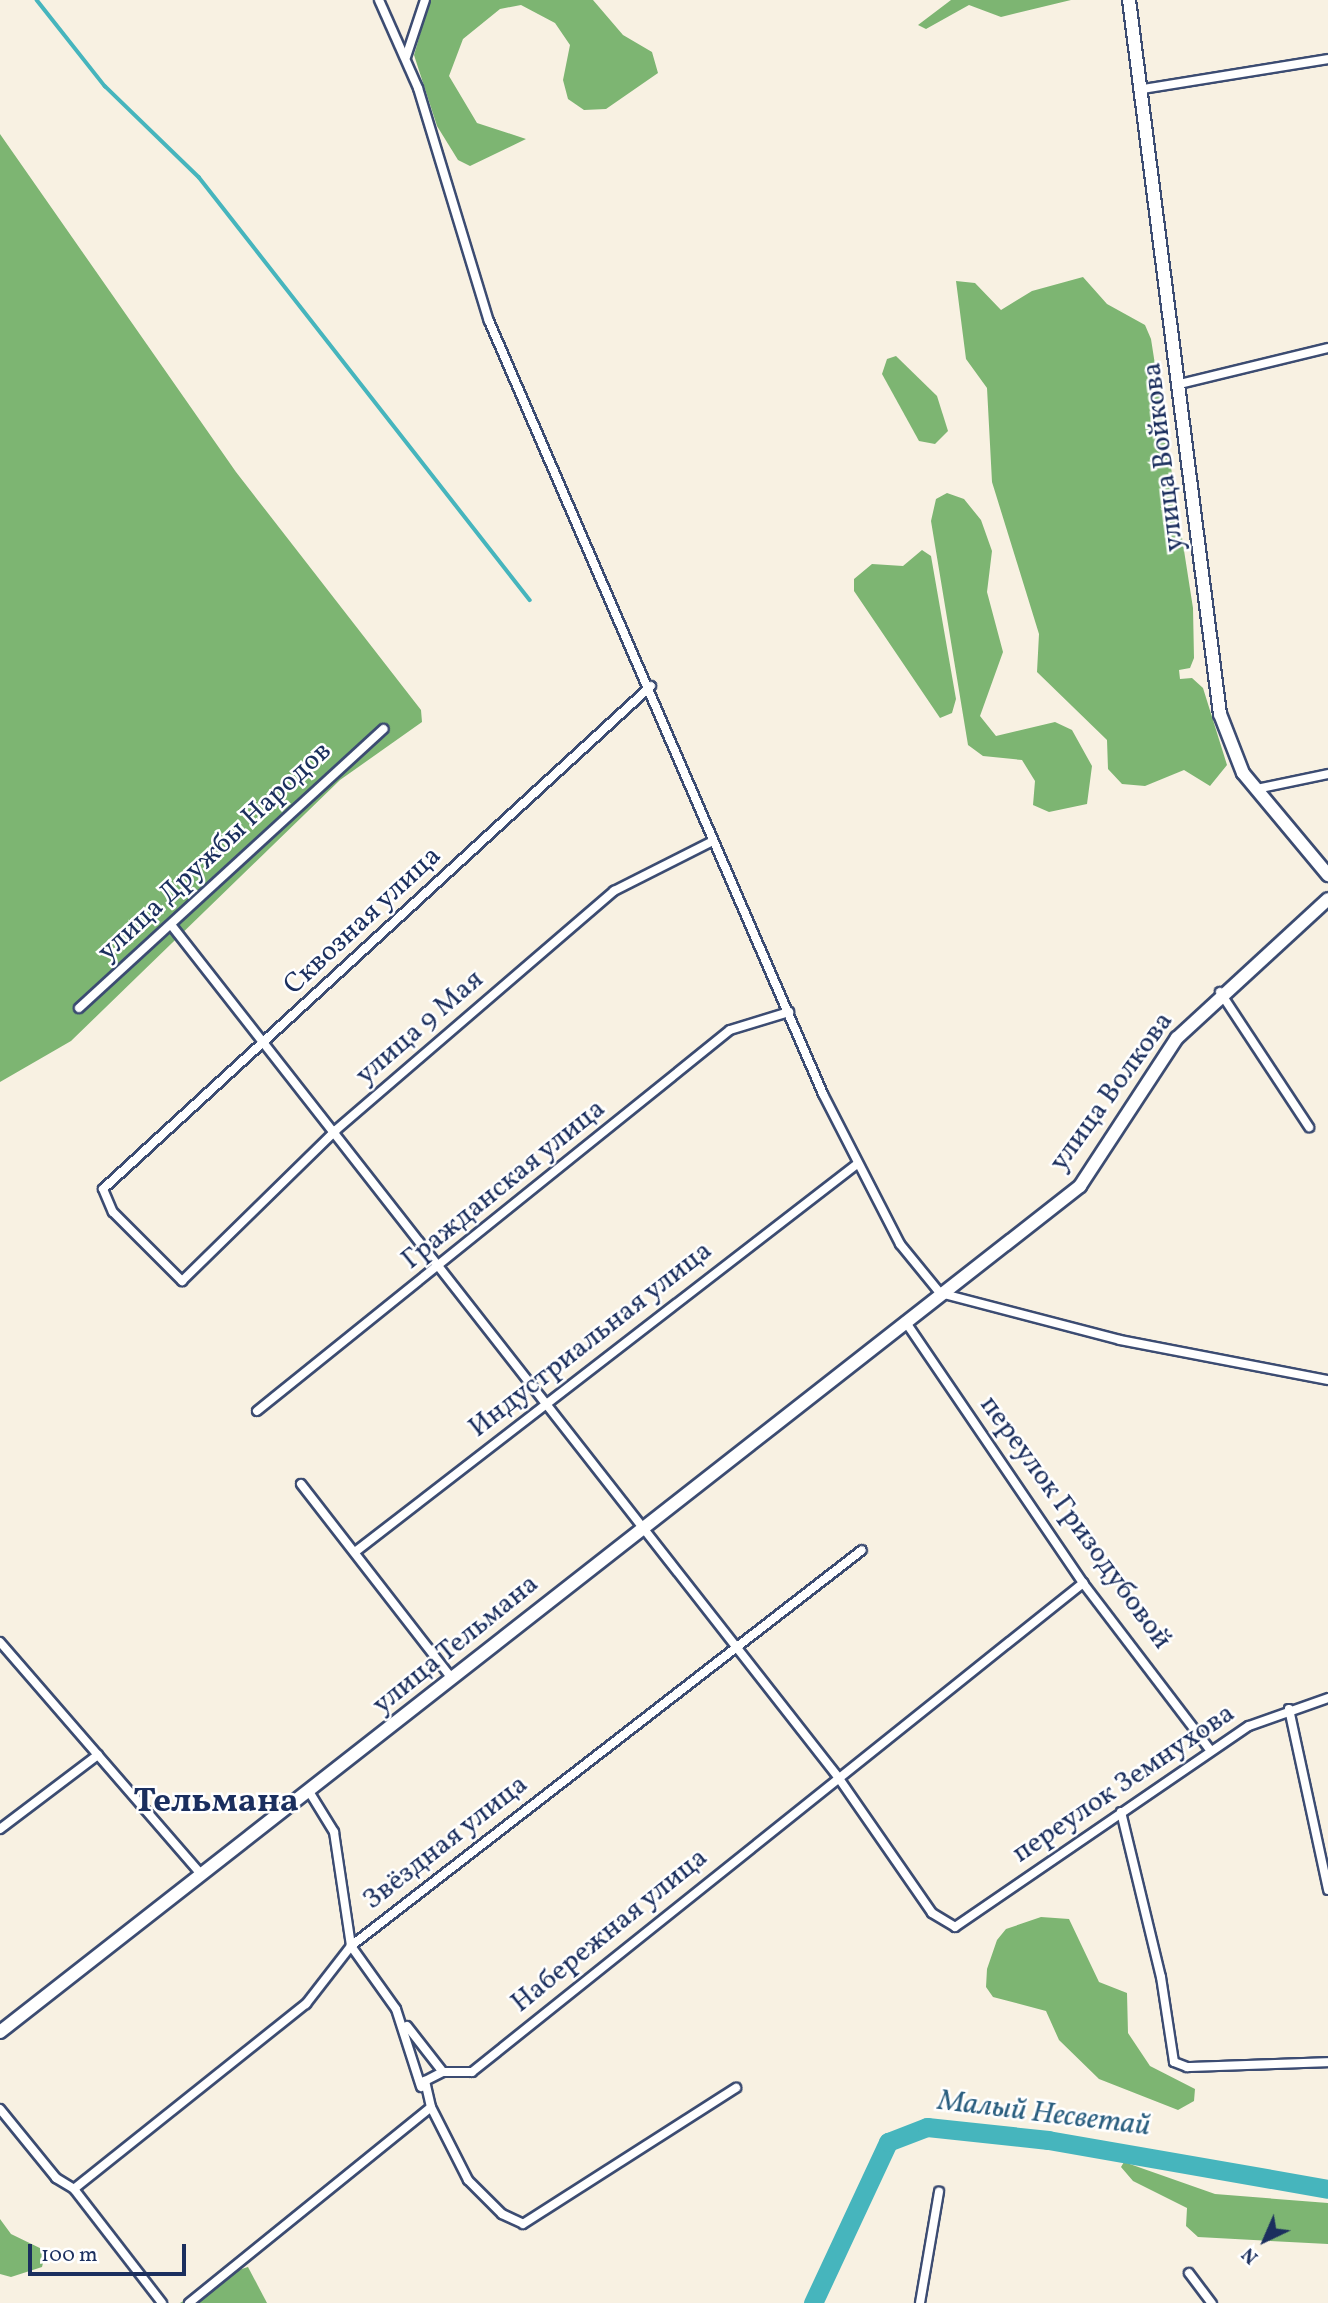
<!DOCTYPE html>
<html>
<head>
<meta charset="utf-8">
<style>
	body { margin:0 }
	#map { position:relative; width:1328px; height:2303px; overflow:hidden; background:#f8f1e2; font-family:Vollkorn,serif }
	div>[style] { position:absolute }
	[style*='--x'] { left:calc(var(--x)*1px); top:calc(var(--y)*1px); width:calc(var(--w)*1px); rotate:calc(var(--a)*1deg) }
	.forest>* { inset:0; background:#7db572 }
	.stream>* { height:3.5px; margin:-1.75px; padding:0 1.75px; transform-origin:1.75px; border-radius:1.75px; background:#46b5bd }
	.river>* { height:19px; margin:-9.5px; padding:0 9.5px; transform-origin:9.5px; border-radius:9.5px; background:#46b5bd }
	.roads { filter:drop-shadow(2px 0 #3c4c72) drop-shadow(-2px 0 #3c4c72) drop-shadow(0 2px #3c4c72) drop-shadow(0 -2px #3c4c72) }
	.street>* { height:8px; margin:-4px; padding:0 4px; transform-origin:4px; border-radius:4px; background:#fff }
	.secondary>* { height:12px; margin:-6px; padding:0 6px; transform-origin:6px; border-radius:6px; background:#fff }
	span { translate:-50% -50%; white-space:nowrap; text-align:center; line-height:1.15; -webkit-text-stroke:5px #fff; paint-order:stroke }
	.street-label { font-size:28px; color:#1b2f5e }
	.water-label { font-size:30px; color:#2a5e7f; font-style:italic }
	.district-label { font-size:35px; color:#1b2f5e; font-weight:700 }
	.north { position:absolute; left:1230px; top:2205px; width:70px; height:70px; -webkit-text-stroke:5px #fff; paint-order:stroke; rotate:224deg; font-size:19px; font-weight:700; line-height:28px; text-align:center; color:#1b2f5e }
	.north::after { content:''; display:block; margin:auto; width:24px; height:32px; background:#1b2f5e; clip-path:polygon(50% 0,100% 100%,50% 72%,0 100%) }
	.scale { position:absolute; left:28px; top:2244px; width:158px; height:32px; box-sizing:border-box; border:4px solid #1b2f5e; border-top:0; padding-left:9px; font-size:21px; line-height:24px; white-space:nowrap; color:#1b2f5e; -webkit-text-stroke:5px #fff; paint-order:stroke }
</style>
</head>
<body>
<div id="map">
	<div class="forest">
		<i style="clip-path:polygon(430px 0,593px 0,623px 35px,652px 52px,658px 73px,606px 109px,584px 110px,568px 99px,563px 80px,570px 45px,555px 23px,521px 5px,500px 9px,463px 39px,449px 76px,477px 123px,526px 139px,470px 166px,458px 160px,437px 126px,414px 55px)"></i>
		<i style="clip-path:polygon(951px 0,1071px 0,1001px 17px,969px 5px,926px 29px,918px 25px)"></i>
		<i style="clip-path:polygon(0 134px,236px 472px,421px 710px,422px 722px,340px 780px,71px 1041px,0 1082px)"></i>
		<i style="clip-path:polygon(1083px 277px,1107px 304px,1145px 325px,1151px 339px,1193px 608px,1194px 658px,1190px 668px,1179px 670px,1180px 679px,1192px 678px,1203px 688px,1227px 765px,1210px 786px,1184px 770px,1145px 786px,1122px 784px,1108px 769px,1107px 740px,1037px 672px,1039px 634px,992px 482px,987px 388px,966px 359px,956px 281px,975px 283px,1001px 310px,1032px 291px)"></i>
		<i style="clip-path:polygon(896px 356px,937px 396px,948px 431px,935px 444px,919px 441px,882px 374px,887px 359px)"></i>
		<i style="clip-path:polygon(947px 493px,964px 499px,981px 520px,992px 551px,987px 592px,1003px 652px,980px 716px,996px 736px,1055px 722px,1072px 730px,1092px 766px,1087px 804px,1049px 812px,1033px 805px,1035px 781px,1022px 760px,983px 756px,968px 745px,931px 521px,936px 499px)"></i>
		<i style="clip-path:polygon(922px 550px,931px 556px,956px 699px,952px 713px,940px 718px,854px 591px,854px 579px,872px 564px,903px 566px)"></i>
		<i style="clip-path:polygon(1041px 1917px,1069px 1919px,1099px 1982px,1127px 1993px,1128px 2033px,1150px 2066px,1195px 2089px,1194px 2101px,1178px 2110px,1099px 2079px,1059px 2040px,1046px 2011px,993px 1997px,986px 1987px,987px 1969px,997px 1940px,1006px 1929px)"></i>
		<i style="clip-path:polygon(1124px 2162px,1215px 2194px,1328px 2203px,1328px 2244px,1198px 2237px,1186px 2226px,1187px 2208px,1133px 2181px,1121px 2167px)"></i>
		<i style="clip-path:polygon(0 2219px,11px 2234px,46px 2251px,42px 2267px,11px 2277px,0 2274px)"></i>
		<i style="clip-path:polygon(248px 2267px,267px 2303px,180px 2303px,229px 2273px)"></i>
	</div>
	<div class="stream">
		<i style="--x:37;--y:0;--w:110;--a:51.7"></i>
		<i style="--x:105;--y:86;--w:131;--a:44.1"></i>
		<i style="--x:199;--y:177;--w:537;--a:51.96"></i>
	</div>
	<div class="river">
		<i style="--x:813;--y:2303;--w:178;--a:-65"></i>
		<i style="--x:888;--y:2142;--w:42;--a:-21"></i>
		<i style="--x:927;--y:2127;--w:122;--a:6.1"></i>
		<i style="--x:1048;--y:2140;--w:284;--a:9.9"></i>
	</div>
	<div class="roads">
		<div class="street">
			<i style="--x:379;--y:0;--w:96;--a:66.1"></i>
			<i style="--x:418;--y:88;--w:244;--a:73.1"></i>
			<i style="--x:489;--y:321;--w:842;--a:66.63"></i>
			<i style="--x:823;--y:1094;--w:169;--a:62.8"></i>
			<i style="--x:900;--y:1244;--w:63;--a:50.8"></i>
			<i style="--x:940;--y:1293;--w:186;--a:14.6"></i>
			<i style="--x:1120;--y:1340;--w:212;--a:10.9"></i>
			<i style="--x:406;--y:57;--w:60;--a:-71.6"></i>
			<i style="--x:1143;--y:89;--w:187;--a:-9.2"></i>
			<i style="--x:1180;--y:384;--w:152;--a:-13.7"></i>
			<i style="--x:651;--y:686;--w:744;--a:137.45"></i>
			<i style="--x:103;--y:1189;--w:25;--a:67"></i>
			<i style="--x:113;--y:1212;--w:98;--a:45"></i>
			<i style="--x:182;--y:1281;--w:216;--a:-44.4"></i>
			<i style="--x:336;--y:1130;--w:367;--a:-40.7"></i>
			<i style="--x:614;--y:891;--w:109;--a:-26.8"></i>
			<i style="--x:1256;--y:789;--w:74;--a:-11.8"></i>
			<i style="--x:172;--y:926;--w:1081;--a:51.95"></i>
			<i style="--x:838;--y:1777;--w:165;--a:55.3"></i>
			<i style="--x:932;--y:1913;--w:27;--a:31"></i>
			<i style="--x:955;--y:1927;--w:356;--a:-34.4"></i>
			<i style="--x:1249;--y:1726;--w:84;--a:-19.5"></i>
			<i style="--x:1220;--y:992;--w:162;--a:56.6"></i>
			<i style="--x:79;--y:1008;--w:413;--a:-42.5"></i>
			<i style="--x:905;--y:1321;--w:317;--a:55.8"></i>
			<i style="--x:1083;--y:1583;--w:210;--a:52.7"></i>
			<i style="--x:257;--y:1411;--w:607;--a:-38.85"></i>
			<i style="--x:730;--y:1030;--w:62;--a:-17"></i>
			<i style="--x:301;--y:1484;--w:247;--a:52.2"></i>
			<i style="--x:355;--y:1552;--w:634;--a:-37.7"></i>
			<i style="--x:0;--y:1642;--w:308;--a:49.1"></i>
			<i style="--x:1289;--y:1709;--w:185;--a:77.8"></i>
			<i style="--x:310;--y:1793;--w:46;--a:58.4"></i>
			<i style="--x:334;--y:1832;--w:115;--a:81.5"></i>
			<i style="--x:351;--y:1946;--w:77;--a:54.5"></i>
			<i style="--x:396;--y:2009;--w:82;--a:72.2"></i>
			<i style="--x:1121;--y:1812;--w:170;--a:76.4"></i>
			<i style="--x:1161;--y:1977;--w:86;--a:81.3"></i>
			<i style="--x:1174;--y:2062;--w:14;--a:21"></i>
			<i style="--x:1187;--y:2067;--w:141;--a:-2"></i>
			<i style="--x:0;--y:1829;--w:123;--a:-37.1"></i>
			<i style="--x:407;--y:2026;--w:58;--a:52"></i>
			<i style="--x:431;--y:2107;--w:82;--a:63.1"></i>
			<i style="--x:468;--y:2180;--w:48;--a:45"></i>
			<i style="--x:502;--y:2214;--w:23;--a:25"></i>
			<i style="--x:523;--y:2224;--w:253;--a:-32.6"></i>
			<i style="--x:0;--y:2109;--w:89;--a:50.9"></i>
			<i style="--x:56;--y:2178;--w:21;--a:31"></i>
			<i style="--x:74;--y:2189;--w:144;--a:52.3"></i>
			<i style="--x:74;--y:2189;--w:297;--a:-38.6"></i>
			<i style="--x:306;--y:2004;--w:73;--a:-52.2"></i>
			<i style="--x:351;--y:1946;--w:646;--a:-37.77"></i>
			<i style="--x:1189;--y:2273;--w:38;--a:53"></i>
			<i style="--x:189;--y:2303;--w:311;--a:-39"></i>
			<i style="--x:431;--y:2107;--w:27;--a:-103"></i>
			<i style="--x:425;--y:2081;--w:20;--a:-27"></i>
			<i style="--x:443;--y:2072;--w:29;--a:0"></i>
			<i style="--x:472;--y:2072;--w:783;--a:-38.67"></i>
			<i style="--x:920;--y:2303;--w:113;--a:-80.3"></i>
		</div>
		<div class="secondary">
			<i style="--x:1129;--y:0;--w:720;--a:82.74"></i>
			<i style="--x:1220;--y:714;--w:63;--a:68.7"></i>
			<i style="--x:1243;--y:773;--w:133;--a:50.2"></i>
			<i style="--x:0;--y:2032;--w:1372;--a:-38.07"></i>
			<i style="--x:1080;--y:1186;--w:177;--a:-56.8"></i>
			<i style="--x:1177;--y:1038;--w:205;--a:-42.6"></i>
		</div>
	</div>
	<div class="street-label">
		<span style="left:1164px;top:457px;rotate:-97deg">улица Войкова</span>
		<span style="left:215px;top:852px;rotate:-43deg">улица Дружбы Народов</span>
		<span style="left:363px;top:921px;rotate:-43deg">Сквозная улица</span>
		<span style="left:420px;top:1028px;rotate:-41deg">улица 9 Мая</span>
		<span style="left:1112px;top:1092px;rotate:-54deg">улица Волкова</span>
		<span style="left:504px;top:1185px;rotate:-39deg">Гражданская улица</span>
		<span style="left:591px;top:1340px;rotate:-38deg">Индустриальная улица</span>
		<span style="left:1075px;top:1523px;rotate:54deg">переулок Гризодубовой</span>
		<span style="left:456px;top:1645px;rotate:-39deg">улица Тельмана</span>
		<span style="left:1124px;top:1784px;rotate:-34deg">переулок Земнухова</span>
		<span style="left:446px;top:1843px;rotate:-38deg">Звёздная улица</span>
		<span style="left:610px;top:1931px;rotate:-39deg">Набережная улица</span>
	</div>
	<div class="water-label">
		<span style="left:1044px;top:2114px;rotate:7deg">Малый Несветай</span>
	</div>
	<div class="district-label">
		<span style="left:216px;top:1802px">Тельмана</span>
	</div>
	<div class="north">N</div>
	<div class="scale">100 m</div>
</div>
</body>
</html>
